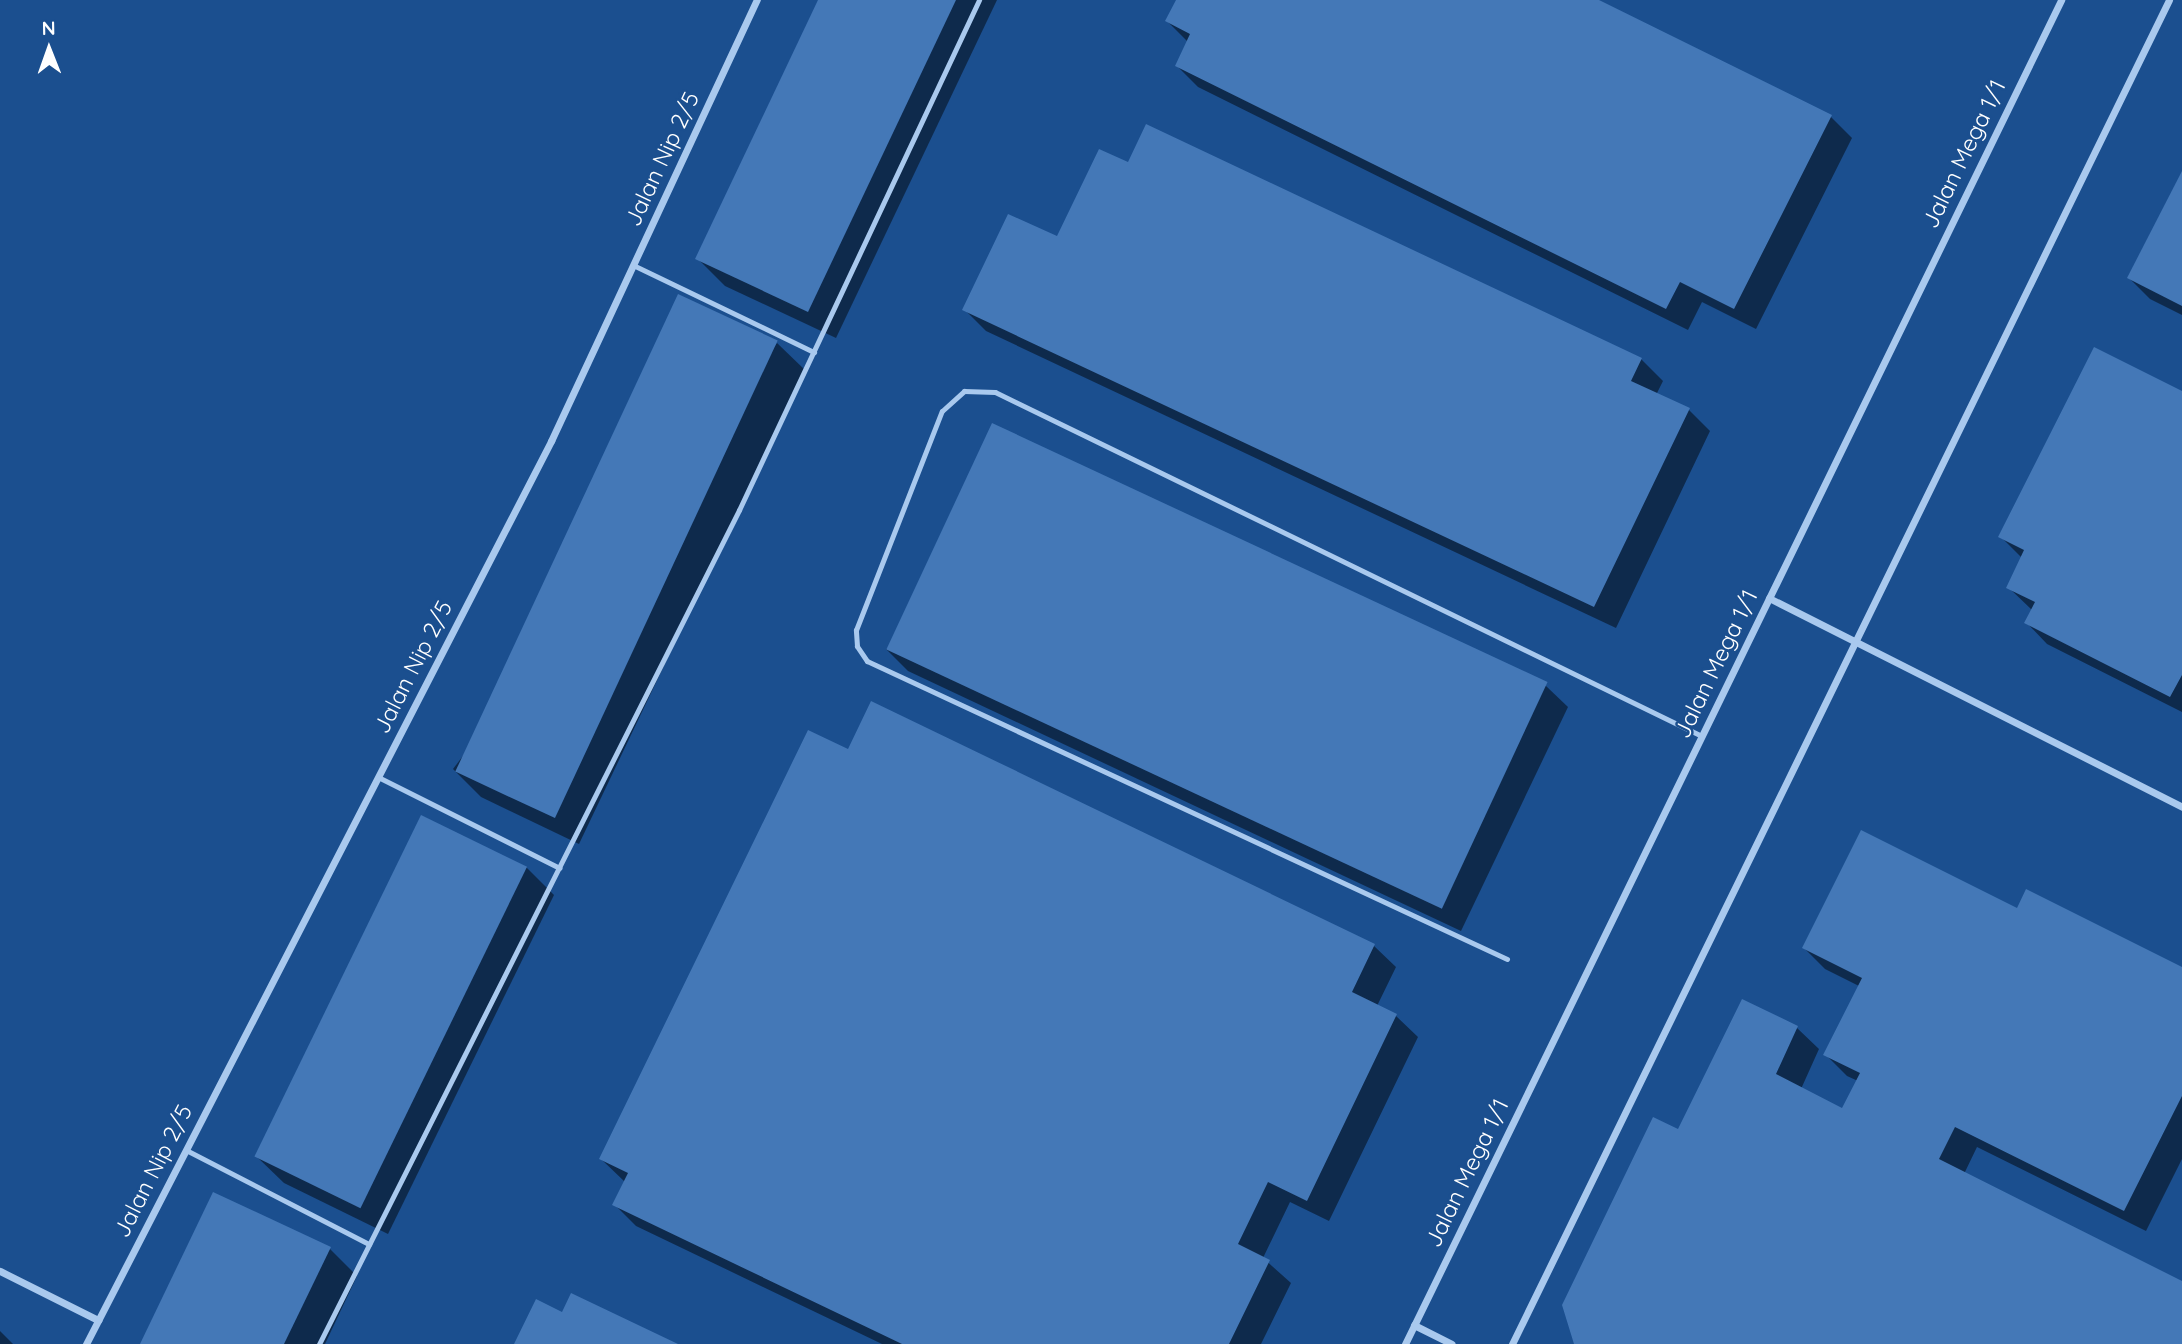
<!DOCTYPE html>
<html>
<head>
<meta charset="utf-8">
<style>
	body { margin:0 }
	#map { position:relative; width:2182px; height:1344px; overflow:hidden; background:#1b4f8f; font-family:Quicksand,sans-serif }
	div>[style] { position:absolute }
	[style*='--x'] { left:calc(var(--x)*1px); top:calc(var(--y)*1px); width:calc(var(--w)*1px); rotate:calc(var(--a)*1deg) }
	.shadow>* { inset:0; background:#0007 }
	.building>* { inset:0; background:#4478b7; transform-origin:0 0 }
	.service>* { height:5px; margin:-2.5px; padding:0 2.5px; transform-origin:2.5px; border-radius:2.5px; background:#a9c9ee }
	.minor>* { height:7px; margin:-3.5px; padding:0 3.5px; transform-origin:3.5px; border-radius:3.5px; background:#a9c9ee }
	span { translate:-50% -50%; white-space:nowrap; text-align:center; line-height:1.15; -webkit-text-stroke:5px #1b4f8f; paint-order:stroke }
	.street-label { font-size:23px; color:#fff }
	.north { position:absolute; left:14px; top:14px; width:70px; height:70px; -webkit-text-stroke:5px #1b4f8f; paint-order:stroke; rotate:359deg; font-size:19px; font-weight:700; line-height:28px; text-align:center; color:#fff }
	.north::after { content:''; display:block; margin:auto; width:24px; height:32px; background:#fff; clip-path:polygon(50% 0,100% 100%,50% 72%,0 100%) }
</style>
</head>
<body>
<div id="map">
	<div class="shadow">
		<i style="clip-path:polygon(820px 0,997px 0,836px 338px,725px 286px,697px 258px)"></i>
		<i style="clip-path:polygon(1178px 0,1595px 0,1831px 117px,1852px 138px,1756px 329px,1702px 302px,1688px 330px,1198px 87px,1177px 66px,1188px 42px,1167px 21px)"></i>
		<i style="clip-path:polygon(2182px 174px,2182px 315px,2150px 299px,2129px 278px)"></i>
		<i style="clip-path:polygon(1058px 238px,1641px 359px,1663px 381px,1656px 395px,1689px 410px,1710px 431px,1616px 628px,986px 331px,964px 309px)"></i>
		<i style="clip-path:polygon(777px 343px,805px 370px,579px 844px,481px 797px,453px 769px)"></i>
		<i style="clip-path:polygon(2182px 393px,2182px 712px,2047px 644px,2026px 622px,2032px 610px,2008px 587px,2022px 558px,2000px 536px)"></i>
		<i style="clip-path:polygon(886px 649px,1546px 686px,1568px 707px,1461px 931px,908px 671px)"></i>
		<i style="clip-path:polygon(872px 704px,1374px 946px,1396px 967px,1377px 1006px,1396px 1016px,1418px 1037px,1329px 1221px,1290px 1202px,1263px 1258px,1291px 1283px,1261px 1344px,882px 1344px,636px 1226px,614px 1204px,625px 1182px,601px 1159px,848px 752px)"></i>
		<i style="clip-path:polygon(526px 867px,554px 895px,388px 1234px,284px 1183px,256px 1156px)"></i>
		<i style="clip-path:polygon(2018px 910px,2182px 969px,2182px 1159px,2146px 1231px,1977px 1147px,1964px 1174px,2182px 1283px,2182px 1344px,1575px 1344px,1743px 1001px,1797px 1028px,1819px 1049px,1801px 1089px,1842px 1110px,1858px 1081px,1847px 1076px,1825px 1054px,1859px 986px,1825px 969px,1804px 948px)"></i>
		<i style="clip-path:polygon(330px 1249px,357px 1276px,325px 1344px,142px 1344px)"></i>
		<i style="clip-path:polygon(0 1331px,13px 1344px,0 1344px)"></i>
	</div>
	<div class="building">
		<i style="clip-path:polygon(818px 0,956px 0,808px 312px,695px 259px)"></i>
		<i style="clip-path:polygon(1176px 0,1599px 0,1832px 115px,1734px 309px,1680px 282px,1666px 309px,1175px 66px,1190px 34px,1165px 21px)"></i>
		<i style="clip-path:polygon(1146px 124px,1642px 358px,1631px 381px,1690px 408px,1594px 607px,962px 310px,1008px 214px,1057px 236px,1099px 149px,1128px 162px)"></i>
		<i style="clip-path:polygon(2182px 171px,2182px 306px,2127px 278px)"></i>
		<i style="left:678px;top:294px;width:110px;height:527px;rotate:25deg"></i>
		<i style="clip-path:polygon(2094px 347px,2182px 391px,2182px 675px,2170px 697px,2024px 623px,2035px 602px,2006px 588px,2024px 550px,1998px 537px)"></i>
		<i style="left:992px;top:423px;width:613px;height:250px;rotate:25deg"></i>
		<i style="clip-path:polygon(871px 701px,1375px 944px,1352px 992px,1397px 1014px,1307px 1201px,1268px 1182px,1238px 1244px,1270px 1260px,1229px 1344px,902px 1344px,612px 1205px,628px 1173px,599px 1159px,808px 730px,848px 749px)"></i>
		<i style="left:421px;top:815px;width:118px;height:380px;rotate:26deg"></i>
		<i style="clip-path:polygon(1861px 830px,2017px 908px,2026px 889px,2182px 967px,2182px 1096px,2124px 1211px,1955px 1127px,1939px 1159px,2182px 1281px,2182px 1344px,1574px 1344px,1562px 1305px,1653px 1117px,1678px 1129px,1742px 999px,1798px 1026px,1776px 1074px,1842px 1108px,1860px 1073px,1823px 1055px,1862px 978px,1802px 948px)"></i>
		<i style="clip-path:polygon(213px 1192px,331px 1247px,284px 1344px,140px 1344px)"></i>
		<i style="clip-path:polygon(571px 1293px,678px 1344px,514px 1344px,536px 1299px,562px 1312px)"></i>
	</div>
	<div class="service">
		<i style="--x:633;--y:265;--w:201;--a:25.7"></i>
		<i style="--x:378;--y:777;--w:203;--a:26.6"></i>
		<i style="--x:1507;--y:959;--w:706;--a:-155.03"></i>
		<i style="--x:867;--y:661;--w:18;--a:-124"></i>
		<i style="--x:857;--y:646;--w:16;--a:-94"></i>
		<i style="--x:856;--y:630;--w:235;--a:-68.6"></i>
		<i style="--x:942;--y:411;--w:30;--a:-42"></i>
		<i style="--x:964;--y:391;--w:31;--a:2"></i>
		<i style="--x:995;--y:392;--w:786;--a:25.95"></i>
		<i style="--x:186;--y:1150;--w:206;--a:27.2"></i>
		<i style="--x:319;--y:1344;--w:934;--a:-63.27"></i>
		<i style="--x:739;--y:510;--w:564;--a:-64.8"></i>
	</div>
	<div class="minor">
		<i style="--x:1769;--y:598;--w:463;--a:26.8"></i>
		<i style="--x:0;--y:1271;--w:110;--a:26.6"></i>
		<i style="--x:1414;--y:1325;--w:42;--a:26.6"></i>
		<i style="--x:86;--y:1344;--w:1016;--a:-62.75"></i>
		<i style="--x:551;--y:441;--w:487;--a:-65"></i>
		<i style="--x:1405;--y:1344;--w:1496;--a:-63.98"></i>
		<i style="--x:1512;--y:1344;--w:1496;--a:-63.95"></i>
	</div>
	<div class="street-label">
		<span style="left:1964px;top:154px;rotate:-64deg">Jalan Mega 1/1</span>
		<span style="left:662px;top:159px;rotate:-65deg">Jalan Nip 2/5</span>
		<span style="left:1716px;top:664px;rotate:-64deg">Jalan Mega 1/1</span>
		<span style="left:413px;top:667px;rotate:-63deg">Jalan Nip 2/5</span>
		<span style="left:153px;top:1171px;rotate:-63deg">Jalan Nip 2/5</span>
		<span style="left:1467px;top:1173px;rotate:-64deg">Jalan Mega 1/1</span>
	</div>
	<div class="north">N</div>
</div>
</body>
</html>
